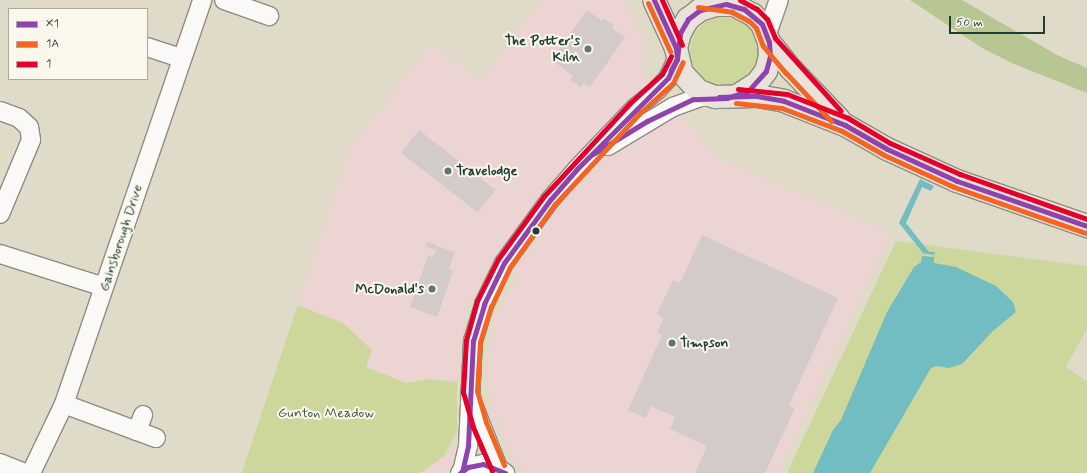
<!DOCTYPE html>
<html>
<head>
<meta charset="utf-8">
<style>
	body { margin:0 }
	#map { position:relative; width:1087px; height:473px; overflow:hidden; background:#e0dac8; font-family:Mynerve,sans-serif }
	div>[style] { position:absolute }
	[style*='--x'] { left:calc(var(--x)*1px); top:calc(var(--y)*1px); width:calc(var(--w)*1px); rotate:calc(var(--a)*1deg) }
	.built>* { inset:0; background:#ecd4d2 }
	.green>* { inset:0; background:#ced79b }
	.round { border-radius:50% }
	.forest>* { inset:0; background:#b8c693 }
	.water>* { inset:0; background:#72bdc2 }
	.building>* { inset:0; background:#d3caca; transform-origin:0 0 }
	.roads { filter:drop-shadow(1px 0 #8b8d82) drop-shadow(-1px 0 #8b8d82) drop-shadow(0 1px #8b8d82) drop-shadow(0 -1px #8b8d82) }
	.minor>* { height:18px; margin:-9px; padding:0 9px; transform-origin:9px; border-radius:9px; background:#faf9f7 }
	.highway>* { height:22px; margin:-11px; padding:0 11px; transform-origin:11px; border-radius:11px; background:#ebe3db }
	.bus-1>* { height:5px; margin:-2.5px; padding:0 2.5px; transform-origin:2.5px; border-radius:2.5px; background:#8e44ad }
	.bus-2>* { height:5px; margin:-2.5px; padding:0 2.5px; transform-origin:2.5px; border-radius:2.5px; background:#f26522 }
	.bus-3>* { height:5px; margin:-2.5px; padding:0 2.5px; transform-origin:2.5px; border-radius:2.5px; background:#e4002b }
	.dots>* { width:11px; height:11px; translate:-50% -50%; box-sizing:border-box; border:2px solid #fbf7ec; border-radius:50% }
	span { translate:-50% -50%; white-space:nowrap; text-align:center; line-height:1.15; -webkit-text-stroke:4px #fbf7ec; paint-order:stroke }
	.poi-label { font-size:14px; color:#1f3d34; font-weight:700 }
	.right { translate:-100% -50%; text-align:right }
	.left { translate:0 -50%; text-align:left }
	.street-label { font-size:14px; color:#1f3d34 }
	.park-label { font-size:14px; color:#3f5b41 }
	.legend { position:absolute; left:8px; top:8px; width:140px; height:72px; box-sizing:border-box; background:#fbf7ec; border:1px solid #a3ada2; margin:0; padding:5px 7px; list-style:none; font-size:12px; color:#1f3d34 }
	.legend li { display:flex; align-items:center; gap:8px; height:20px }
	.legend b { width:20px; border:1px solid #a3ada2 }
	.scale { position:absolute; left:949px; top:16px; width:96px; height:18px; box-sizing:border-box; border:2px solid #1f3d34; border-top:0; padding-left:5px; font-size:12px; line-height:14px; white-space:nowrap; color:#1f3d34; -webkit-text-stroke:3px #fbf7ec; paint-order:stroke }
</style>
</head>
<body>
<div id="map">
	<div class="built">
		<i style="clip-path:polygon(543px 0,624px 0,646px 45px,641px 70px,718px 158px,891px 233px,778px 473px,525px 473px,509px 452px,495px 414px,451px 467px,451px 473px,420px 473px,444px 456px,491px 406px,487px 368px,494px 320px,519px 275px,493px 256px,466px 313px,461px 336px,457px 382px,429px 379px,406px 383px,366px 367px,316px 312px,298px 305px,349px 150px,431px 44px,481px 81px)"></i>
	</div>
	<div class="green">
		<i class="round" style="left:690px;top:17px;width:68px;height:68px"></i>
		<i style="clip-path:polygon(896px 241px,1087px 266px,1087px 329px,1066px 367px,1087px 381px,1087px 473px,787px 473px)"></i>
		<i style="clip-path:polygon(298px 305px,343px 323px,372px 350px,366px 367px,406px 383px,429px 379px,457px 382px,457px 431px,444px 456px,420px 473px,242px 473px)"></i>
	</div>
	<div class="forest">
		<i style="clip-path:polygon(910px 0,962px 0,1057px 55px,1087px 68px,1087px 93px,1014px 64px,982px 48px)"></i>
	</div>
	<div class="water">
		<i style="clip-path:polygon(920px 179px,934px 186px,931px 191px,922px 187px,906px 223px,929px 252px,935px 252px,934px 255px,923px 253px,899px 223px)"></i>
		<i style="clip-path:polygon(922px 256px,934px 257px,934px 263px,956px 267px,996px 286px,1013px 302px,1016px 312px,993px 331px,962px 364px,949px 368px,937px 366px,931px 368px,870px 473px,813px 473px,833px 430px,841px 420px,887px 312px,914px 267px,921px 262px)"></i>
	</div>
	<div class="building">
		<i style="clip-path:polygon(587px 10px,602px 21px,604px 18px,614px 25px,612px 28px,625px 37px,590px 87px,583px 83px,581px 87px,570px 80px,573px 76px,552px 60px)"></i>
		<i style="left:419px;top:130px;width:97px;height:29px;rotate:38deg"></i>
		<i style="clip-path:polygon(702px 235px,838px 298px,789px 405px,795px 408px,765px 473px,695px 473px,707px 446px,670px 429px,675px 417px,651px 406px,646px 418px,628px 410px,662px 335px,657px 333px,664px 318px,657px 314px,673px 280px,680px 283px)"></i>
		<i style="left:427px;top:242px;width:10px;height:5px;rotate:17deg"></i>
		<i style="clip-path:polygon(437px 246px,455px 252px,449px 269px,453px 271px,437px 317px,410px 307px,428px 256px,433px 257px)"></i>
	</div>
	<div class="roads">
		<div class="minor">
			<i style="--x:224;--y:0;--w:48;--a:19.6"></i>
			<i style="--x:767;--y:34;--w:36;--a:-71"></i>
			<i style="--x:147;--y:47;--w:35;--a:18"></i>
			<i style="--x:0;--y:111;--w:20;--a:20"></i>
			<i style="--x:19;--y:118;--w:13;--a:42"></i>
			<i style="--x:29;--y:127;--w:13;--a:81"></i>
			<i style="--x:31;--y:140;--w:80;--a:112.7"></i>
			<i style="--x:608;--y:146;--w:76;--a:-31"></i>
			<i style="--x:673;--y:107;--w:30;--a:-20"></i>
			<i style="--x:701;--y:97;--w:14;--a:0"></i>
			<i style="--x:0;--y:254;--w:109;--a:17.6"></i>
			<i style="--x:64;--y:404;--w:98;--a:20.3"></i>
			<i style="--x:474;--y:407;--w:66;--a:68.5"></i>
			<i style="--x:137;--y:431;--w:17;--a:-69"></i>
			<i style="--x:0;--y:463;--w:27;--a:22"></i>
			<i style="--x:462;--y:472;--w:27;--a:-77"></i>
			<i style="--x:468;--y:446;--w:105;--a:-87.3"></i>
			<i style="--x:473;--y:341;--w:39;--a:-73"></i>
			<i style="--x:484;--y:304;--w:46;--a:-64"></i>
			<i style="--x:504;--y:263;--w:78;--a:-53.9"></i>
			<i style="--x:550;--y:200;--w:41;--a:-48.9"></i>
			<i style="--x:577;--y:169;--w:84;--a:-46.4"></i>
			<i style="--x:635;--y:108;--w:28;--a:-39"></i>
			<i style="--x:657;--y:90;--w:16;--a:-47"></i>
			<i style="--x:668;--y:78;--w:21;--a:-65"></i>
			<i style="--x:31;--y:473;--w:76;--a:-64.4"></i>
			<i style="--x:64;--y:404;--w:427;--a:-71.1"></i>
			<i style="--x:460;--y:473;--w:10;--a:-37"></i>
			<i style="--x:468;--y:467;--w:15;--a:-11"></i>
			<i style="--x:483;--y:464;--w:16;--a:15"></i>
			<i style="--x:498;--y:468;--w:9;--a:36"></i>
		</div>
		<div class="highway">
			<i style="--x:654;--y:0;--w:53;--a:65.4"></i>
			<i style="--x:769;--y:42;--w:35;--a:51"></i>
			<i style="--x:791;--y:69;--w:69;--a:46.2"></i>
			<i style="--x:737;--y:96;--w:24;--a:-33"></i>
			<i style="--x:757;--y:83;--w:15;--a:-53"></i>
			<i style="--x:766;--y:71;--w:16;--a:-75"></i>
			<i style="--x:770;--y:56;--w:14;--a:-94"></i>
			<i style="--x:769;--y:42;--w:19;--a:-111"></i>
			<i style="--x:762;--y:24;--w:13;--a:-135"></i>
			<i style="--x:753;--y:15;--w:21;--a:-152"></i>
			<i style="--x:734;--y:5;--w:18;--a:180"></i>
			<i style="--x:716;--y:5;--w:17;--a:163"></i>
			<i style="--x:700;--y:10;--w:15;--a:143"></i>
			<i style="--x:688;--y:19;--w:16;--a:120"></i>
			<i style="--x:680;--y:33;--w:16;--a:105"></i>
			<i style="--x:676;--y:48;--w:26;--a:77"></i>
			<i style="--x:682;--y:73;--w:25;--a:47"></i>
			<i style="--x:699;--y:91;--w:17;--a:21"></i>
			<i style="--x:715;--y:97;--w:42;--a:-1.4"></i>
			<i style="--x:757;--y:96;--w:27;--a:10"></i>
			<i style="--x:784;--y:101;--w:66;--a:21.5"></i>
			<i style="--x:845;--y:125;--w:48;--a:29.7"></i>
			<i style="--x:887;--y:149;--w:77;--a:24.6"></i>
			<i style="--x:957;--y:181;--w:138;--a:19.1"></i>
		</div>
	</div>
	<div class="bus-1">
		<i style="--x:654;--y:0;--w:53;--a:65.4"></i>
		<i style="--x:676;--y:48;--w:11;--a:85"></i>
		<i style="--x:677;--y:59;--w:13;--a:119"></i>
		<i style="--x:719;--y:97;--w:38;--a:-2"></i>
		<i style="--x:757;--y:96;--w:27;--a:10"></i>
		<i style="--x:784;--y:101;--w:66;--a:21.5"></i>
		<i style="--x:845;--y:125;--w:48;--a:29.7"></i>
		<i style="--x:887;--y:149;--w:77;--a:24.6"></i>
		<i style="--x:957;--y:181;--w:138;--a:19.1"></i>
		<i style="--x:462;--y:472;--w:27;--a:-77"></i>
		<i style="--x:468;--y:446;--w:105;--a:-87.3"></i>
		<i style="--x:473;--y:341;--w:39;--a:-73"></i>
		<i style="--x:484;--y:304;--w:46;--a:-64"></i>
		<i style="--x:504;--y:263;--w:78;--a:-53.9"></i>
		<i style="--x:550;--y:200;--w:41;--a:-48.9"></i>
		<i style="--x:577;--y:169;--w:129;--a:-45"></i>
		<i style="--x:668;--y:78;--w:21;--a:-65"></i>
		<i style="--x:677;--y:59;--w:26;--a:-83"></i>
		<i style="--x:680;--y:33;--w:16;--a:-60"></i>
		<i style="--x:688;--y:19;--w:15;--a:-37"></i>
		<i style="--x:700;--y:10;--w:27;--a:-13"></i>
		<i style="--x:726;--y:4;--w:19;--a:16"></i>
		<i style="--x:744;--y:9;--w:23;--a:40"></i>
		<i style="--x:762;--y:24;--w:19;--a:69"></i>
		<i style="--x:769;--y:42;--w:14;--a:86"></i>
		<i style="--x:770;--y:56;--w:16;--a:105"></i>
		<i style="--x:766;--y:71;--w:27;--a:132"></i>
		<i style="--x:748;--y:91;--w:22;--a:162"></i>
		<i style="--x:727;--y:98;--w:34;--a:178"></i>
		<i style="--x:693;--y:99;--w:51;--a:154.4"></i>
		<i style="--x:647;--y:121;--w:63;--a:148.6"></i>
		<i style="--x:460;--y:473;--w:10;--a:-37"></i>
		<i style="--x:468;--y:467;--w:15;--a:-11"></i>
		<i style="--x:483;--y:464;--w:24;--a:22"></i>
	</div>
	<div class="bus-2">
		<i style="--x:648;--y:3;--w:53;--a:65.4"></i>
		<i style="--x:698;--y:7;--w:34;--a:8"></i>
		<i style="--x:732;--y:12;--w:19;--a:28"></i>
		<i style="--x:749;--y:21;--w:10;--a:45"></i>
		<i style="--x:756;--y:28;--w:19;--a:69"></i>
		<i style="--x:763;--y:46;--w:35;--a:50"></i>
		<i style="--x:786;--y:73;--w:66;--a:46.8"></i>
		<i style="--x:736;--y:103;--w:46;--a:6.2"></i>
		<i style="--x:782;--y:108;--w:64;--a:21"></i>
		<i style="--x:842;--y:131;--w:48;--a:29.7"></i>
		<i style="--x:884;--y:155;--w:77;--a:24.6"></i>
		<i style="--x:954;--y:187;--w:139;--a:19.3"></i>
		<i style="--x:504;--y:465;--w:47;--a:-112.7"></i>
		<i style="--x:486;--y:422;--w:32;--a:-106"></i>
		<i style="--x:477;--y:391;--w:49;--a:-86.5"></i>
		<i style="--x:480;--y:342;--w:37;--a:-73"></i>
		<i style="--x:491;--y:307;--w:44;--a:-64.6"></i>
		<i style="--x:510;--y:267;--w:77;--a:-54.5"></i>
		<i style="--x:555;--y:204;--w:125;--a:-47"></i>
		<i style="--x:640;--y:113;--w:45;--a:-42.3"></i>
		<i style="--x:673;--y:83;--w:23;--a:-65"></i>
	</div>
	<div class="bus-3">
		<i style="--x:662;--y:0;--w:49;--a:66"></i>
		<i style="--x:740;--y:0;--w:19;--a:28"></i>
		<i style="--x:757;--y:9;--w:14;--a:45"></i>
		<i style="--x:767;--y:19;--w:21;--a:67"></i>
		<i style="--x:775;--y:38;--w:98;--a:47.9"></i>
		<i style="--x:738;--y:89;--w:49;--a:5.8"></i>
		<i style="--x:787;--y:94;--w:66;--a:21.5"></i>
		<i style="--x:848;--y:118;--w:49;--a:30.8"></i>
		<i style="--x:890;--y:143;--w:77;--a:23.9"></i>
		<i style="--x:960;--y:174;--w:135;--a:19.5"></i>
		<i style="--x:492;--y:471;--w:48;--a:-113.4"></i>
		<i style="--x:473;--y:427;--w:36;--a:-106"></i>
		<i style="--x:463;--y:392;--w:52;--a:-86.7"></i>
		<i style="--x:466;--y:340;--w:41;--a:-74.2"></i>
		<i style="--x:477;--y:301;--w:47;--a:-63.4"></i>
		<i style="--x:498;--y:259;--w:78;--a:-53.9"></i>
		<i style="--x:544;--y:196;--w:127;--a:-47.2"></i>
		<i style="--x:630;--y:103;--w:43;--a:-42.2"></i>
		<i style="--x:662;--y:74;--w:20;--a:-63"></i>
	</div>
	<div class="dots">
		<i style="left:588px;top:49px;background:#637468"></i>
		<i style="left:448px;top:171px;background:#637468"></i>
		<i style="left:536px;top:231px;background:#1f3d34"></i>
		<i style="left:432px;top:289px;background:#637468"></i>
		<i style="left:672px;top:343px;background:#637468"></i>
	</div>
	<div class="poi-label">
		<span class="right" style="left:580px;top:49px">The Potter's<br>Kiln</span>
		<span class="left" style="left:456px;top:171px">Travelodge</span>
		<span class="right" style="left:424px;top:289px">McDonald's</span>
		<span class="left" style="left:680px;top:343px">Timpson</span>
	</div>
	<div class="street-label">
		<span style="left:121px;top:238px;rotate:-72deg">Gainsborough Drive</span>
	</div>
	<div class="park-label">
		<span style="left:326px;top:413px">Gunton Meadow</span>
	</div>
	<ul class="legend">
	<li><b style="height:5px;background:#8e44ad"></b>X1</li>
	<li><b style="height:5px;background:#f26522"></b>1A</li>
	<li><b style="height:5px;background:#e4002b"></b>1</li>
	</ul>
	<div class="scale">50 m</div>
</div>
</body>
</html>
